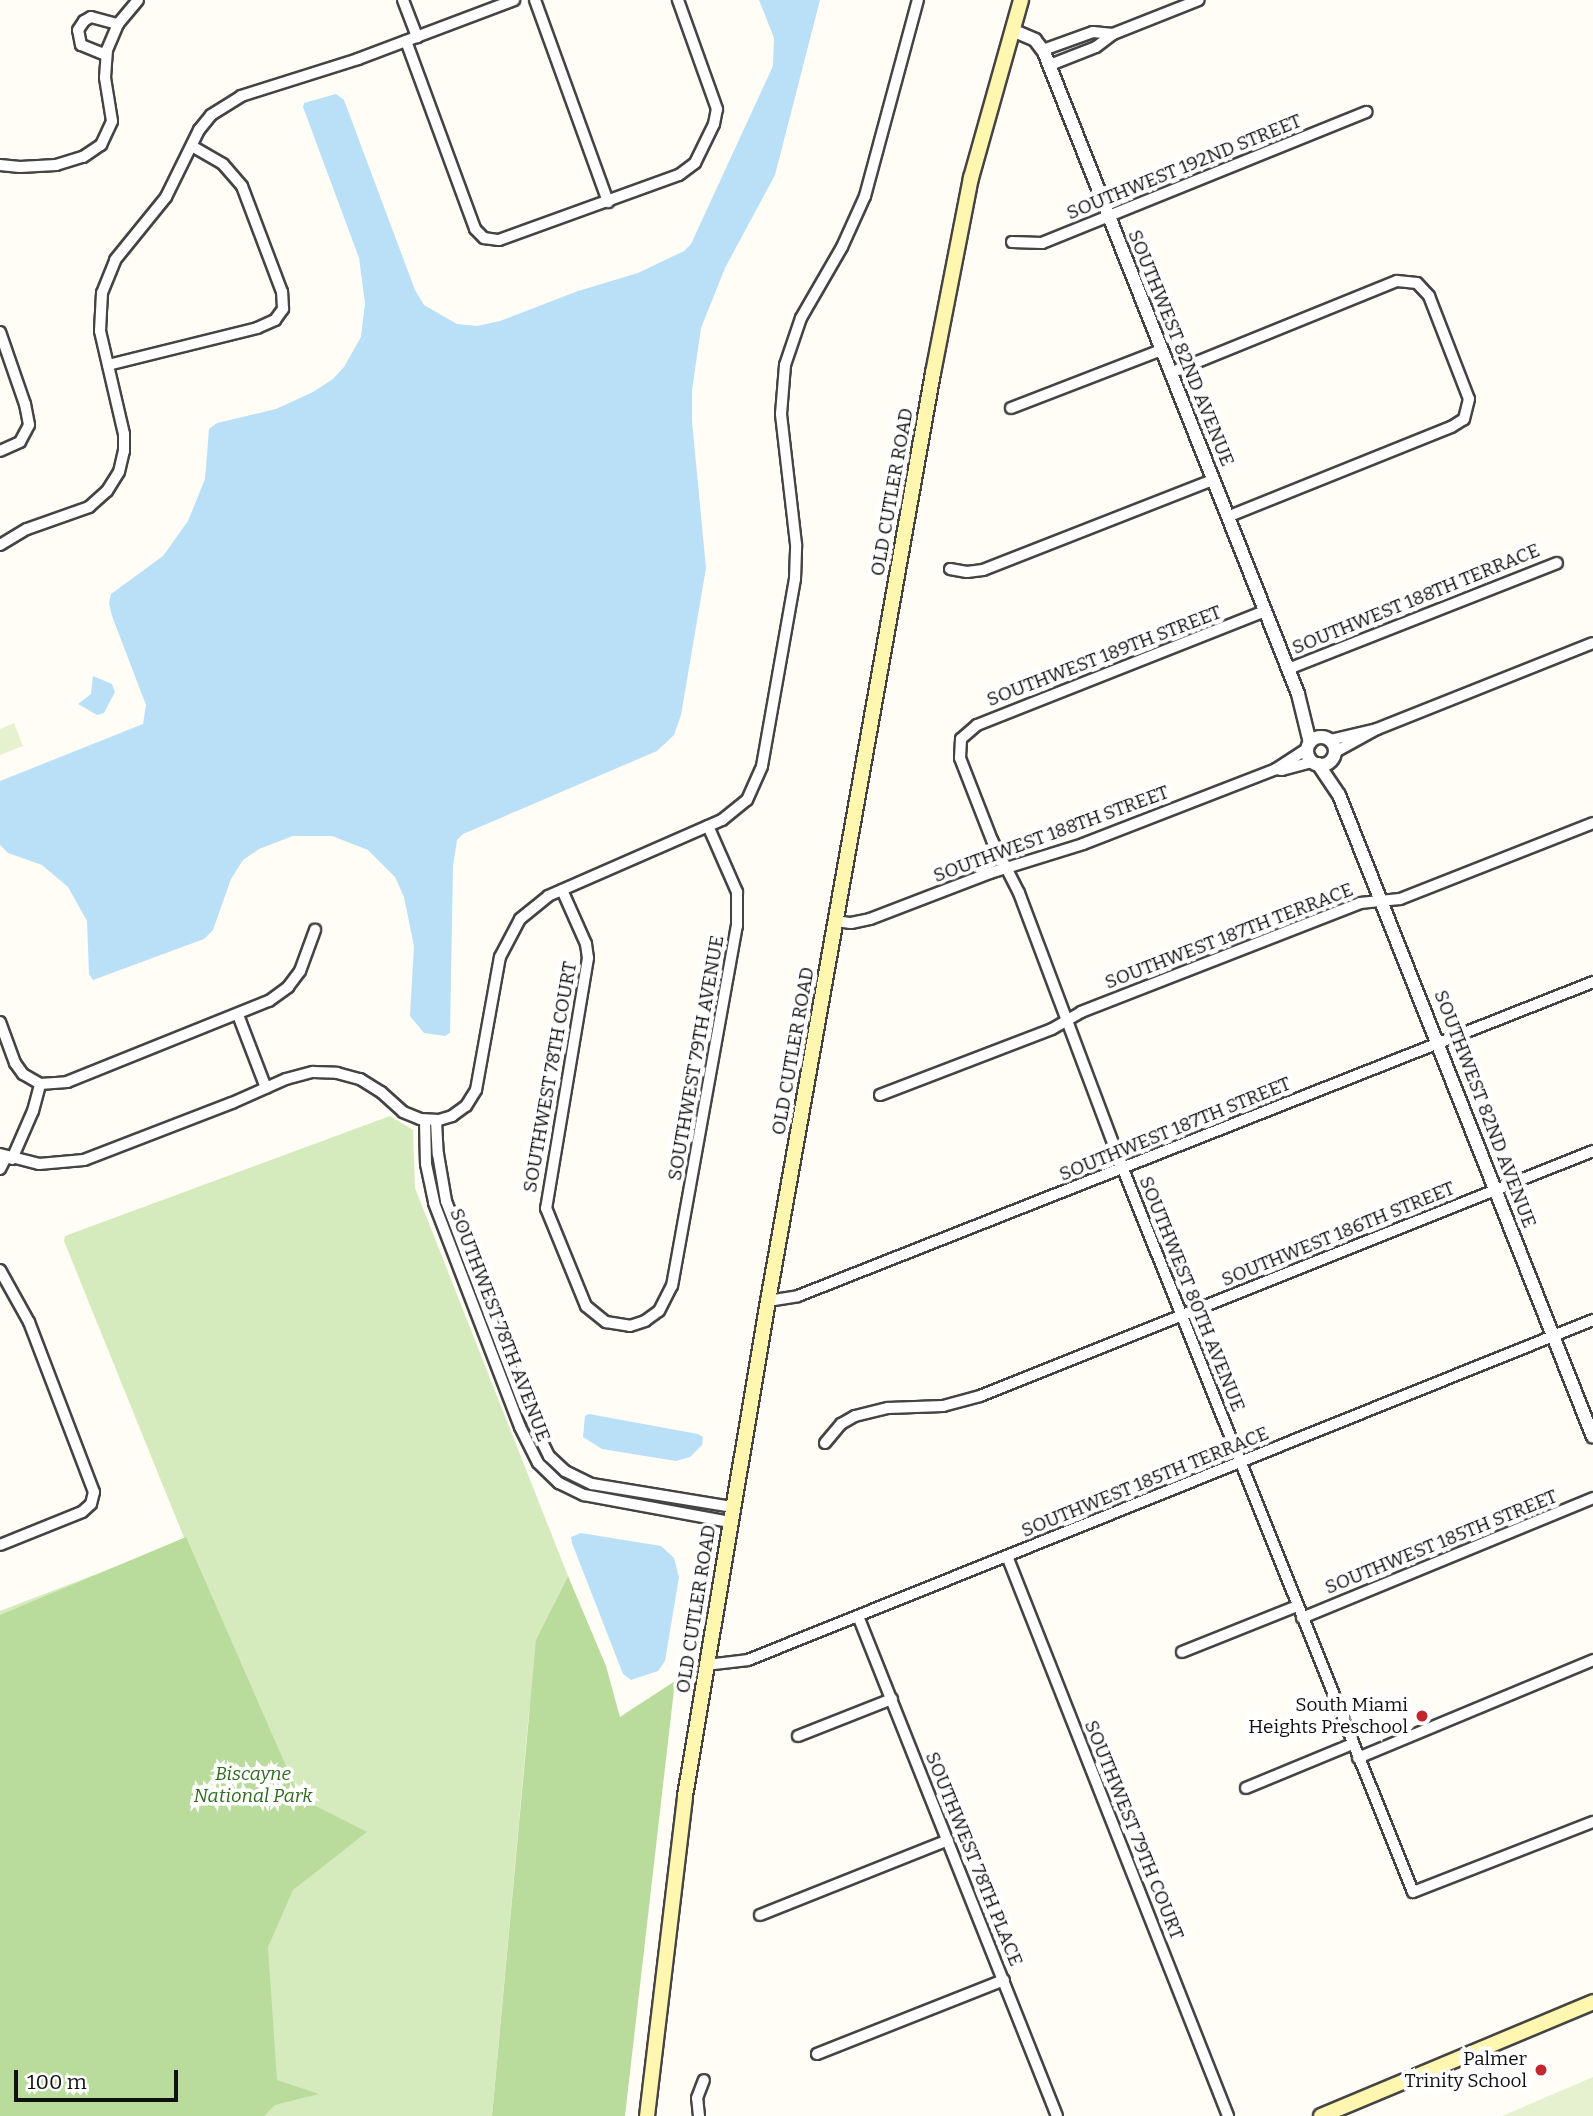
<!DOCTYPE html>
<html>
<head>
<meta charset="utf-8">
<style>
	body { margin:0 }
	#map { position:relative; width:1593px; height:2116px; overflow:hidden; background:#fffdf5; font-family:Bitter,serif }
	div>[style] { position:absolute }
	[style*='--x'] { left:calc(var(--x)*1px); top:calc(var(--y)*1px); width:calc(var(--w)*1px); rotate:calc(var(--a)*1deg) }
	.green>* { inset:0; background:#d5ebbd }
	.forest>* { inset:0; background:#b9dc9c }
	.pitch>* { inset:0; background:#e6f2cf }
	.water>* { inset:0; background:#b9e0f7 }
	.roads { filter:drop-shadow(2px 0 #444) drop-shadow(-2px 0 #444) drop-shadow(0 2px #444) drop-shadow(0 -2px #444) }
	.minor>* { height:10px; margin:-5px; padding:0 5px; transform-origin:5px; border-radius:5px; background:#fff }
	.tertiary>* { height:12px; margin:-6px; padding:0 6px; transform-origin:6px; border-radius:6px; background:#fff }
	.tertiary>.ring { margin:-6px; padding:0; box-sizing:content-box; background:none; border:12px solid #fff; border-radius:50% }
	.secondary>* { height:14px; margin:-7px; padding:0 7px; transform-origin:7px; border-radius:7px; background:#fff6b0 }
	.dots>* { width:19px; height:19px; translate:-50% -50%; box-sizing:border-box; border:4px solid #fff; border-radius:50% }
	span { translate:-50% -50%; white-space:nowrap; text-align:center; line-height:1.15; -webkit-text-stroke:7px #fff; paint-order:stroke }
	.street-label { font-size:19px; color:#111 }
	.poi-label { font-size:19px; color:#111 }
	.right { translate:-100% -50%; text-align:right }
	.park-label { font-size:19px; color:#2f6b1f; font-style:italic }
	.scale { position:absolute; left:14px; top:2070px; width:164px; height:32px; box-sizing:border-box; border:4px solid #111; border-top:0; padding-left:9px; font-size:21px; line-height:24px; white-space:nowrap; color:#111; -webkit-text-stroke:5px #fff; paint-order:stroke }
</style>
</head>
<body>
<div id="map">
	<div class="green">
		<i style="clip-path:polygon(390px 1116px,413px 1130px,415px 1188px,568px 1576px,554px 1604px,529px 1712px,492px 2116px,0 2116px,0 1611px,185px 1540px,64px 1241px,65px 1236px)"></i>
	</div>
	<div class="forest">
		<i style="clip-path:polygon(186px 1537px,300px 1798px,367px 1832px,293px 1890px,268px 1947px,277px 2080px,319px 2094px,275px 2105px,264px 2116px,0 2116px,0 1615px)"></i>
		<i style="clip-path:polygon(568px 1576px,606px 1666px,620px 1717px,675px 1681px,625px 2116px,492px 2116px,536px 1640px)"></i>
	</div>
	<div class="pitch">
		<i style="clip-path:polygon(14px 723px,23px 746px,0 755px,0 729px)"></i>
		<i style="clip-path:polygon(1593px 2077px,1593px 2116px,1502px 2116px)"></i>
	</div>
	<div class="water">
		<i style="clip-path:polygon(759px 0,820px 0,775px 175px,725px 268px,701px 328px,692px 390px,692px 421px,706px 568px,681px 715px,674px 735px,657px 751px,463px 834px,457px 840px,453px 866px,450px 1033px,445px 1036px,424px 1033px,410px 1016px,414px 946px,404px 897px,395px 877px,368px 850px,332px 836px,293px 836px,259px 849px,243px 860px,231px 879px,213px 930px,204px 939px,93px 980px,89px 974px,87px 921px,68px 887px,42px 865px,8px 853px,0 845px,0 781px,143px 724px,146px 705px,112px 616px,109px 603px,111px 594px,163px 556px,188px 521px,205px 479px,209px 429px,217px 423px,276px 409px,313px 392px,333px 379px,344px 367px,361px 337px,365px 303px,359px 258px,303px 107px,304px 103px,336px 94px,344px 100px,415px 290px,424px 305px,457px 324px,477px 326px,500px 321px,578px 291px,638px 273px,684px 251px,691px 244px,773px 66px,774px 38px)"></i>
		<i style="clip-path:polygon(93px 676px,112px 684px,115px 692px,104px 713px,97px 715px,78px 704px,91px 694px)"></i>
		<i style="clip-path:polygon(589px 1414px,698px 1434px,703px 1437px,702px 1445px,690px 1457px,676px 1461px,602px 1449px,583px 1437px,585px 1416px)"></i>
		<i style="clip-path:polygon(581px 1533px,661px 1546px,674px 1558px,679px 1577px,665px 1661px,658px 1671px,631px 1680px,623px 1674px,572px 1543px,571px 1537px)"></i>
	</div>
	<div class="roads">
		<div class="minor">
			<i style="--x:403;--y:0;--w:40;--a:69"></i>
			<i style="--x:535;--y:0;--w:215;--a:70.1"></i>
			<i style="--x:406;--y:41;--w:200;--a:69.8"></i>
			<i style="--x:475;--y:229;--w:13;--a:45"></i>
			<i style="--x:484;--y:238;--w:15;--a:8"></i>
			<i style="--x:499;--y:240;--w:191;--a:-19.9"></i>
			<i style="--x:679;--y:175;--w:20;--a:-37"></i>
			<i style="--x:695;--y:163;--w:43;--a:-64"></i>
			<i style="--x:714;--y:124;--w:15;--a:-79"></i>
			<i style="--x:717;--y:109;--w:116;--a:-109.7"></i>
			<i style="--x:1043;--y:50;--w:53;--a:-19.8"></i>
			<i style="--x:1093;--y:32;--w:20;--a:6"></i>
			<i style="--x:106;--y:55;--w:27;--a:-158"></i>
			<i style="--x:81;--y:45;--w:15;--a:-101"></i>
			<i style="--x:78;--y:30;--w:11;--a:-56"></i>
			<i style="--x:84;--y:21;--w:8;--a:-30"></i>
			<i style="--x:91;--y:17;--w:28;--a:15"></i>
			<i style="--x:1050;--y:65;--w:49;--a:-21.4"></i>
			<i style="--x:1096;--y:47;--w:21;--a:-37"></i>
			<i style="--x:1113;--y:34;--w:92;--a:-21.6"></i>
			<i style="--x:0;--y:165;--w:20;--a:6"></i>
			<i style="--x:20;--y:167;--w:36;--a:-3"></i>
			<i style="--x:56;--y:165;--w:28;--a:-17"></i>
			<i style="--x:83;--y:157;--w:22;--a:-34"></i>
			<i style="--x:101;--y:145;--w:26;--a:-65"></i>
			<i style="--x:112;--y:121;--w:44;--a:-99.2"></i>
			<i style="--x:105;--y:78;--w:28;--a:-86"></i>
			<i style="--x:107;--y:50;--w:28;--a:-67"></i>
			<i style="--x:118;--y:24;--w:31;--a:-50"></i>
			<i style="--x:1012;--y:242;--w:30;--a:2"></i>
			<i style="--x:1042;--y:243;--w:350;--a:-22"></i>
			<i style="--x:0;--y:332;--w:76;--a:70.9"></i>
			<i style="--x:25;--y:404;--w:21;--a:79"></i>
			<i style="--x:29;--y:425;--w:19;--a:118"></i>
			<i style="--x:20;--y:442;--w:22;--a:156"></i>
			<i style="--x:108;--y:365;--w:154;--a:-13.9"></i>
			<i style="--x:257;--y:328;--w:20;--a:-24"></i>
			<i style="--x:275;--y:320;--w:14;--a:-54"></i>
			<i style="--x:283;--y:309;--w:17;--a:-93"></i>
			<i style="--x:282;--y:292;--w:113;--a:-110.7"></i>
			<i style="--x:242;--y:186;--w:29;--a:-131"></i>
			<i style="--x:223;--y:164;--w:36;--a:-150"></i>
			<i style="--x:1170;--y:373;--w:245;--a:-22.1"></i>
			<i style="--x:1397;--y:281;--w:20;--a:6"></i>
			<i style="--x:1417;--y:283;--w:18;--a:47"></i>
			<i style="--x:1429;--y:296;--w:110;--a:68.8"></i>
			<i style="--x:1469;--y:399;--w:21;--a:104"></i>
			<i style="--x:1464;--y:419;--w:15;--a:148"></i>
			<i style="--x:1451;--y:427;--w:241;--a:158.1"></i>
			<i style="--x:1011;--y:408;--w:161;--a:-21.1"></i>
			<i style="--x:0;--y:545;--w:31;--a:-31"></i>
			<i style="--x:27;--y:529;--w:66;--a:-19.5"></i>
			<i style="--x:89;--y:507;--w:24;--a:-42"></i>
			<i style="--x:107;--y:491;--w:22;--a:-58"></i>
			<i style="--x:119;--y:472;--w:22;--a:-77"></i>
			<i style="--x:124;--y:451;--w:17;--a:-90"></i>
			<i style="--x:124;--y:434;--w:106;--a:-103.1"></i>
			<i style="--x:100;--y:331;--w:38;--a:-87"></i>
			<i style="--x:102;--y:293;--w:35;--a:-68"></i>
			<i style="--x:115;--y:260;--w:81;--a:-51"></i>
			<i style="--x:166;--y:197;--w:75;--a:-63.8"></i>
			<i style="--x:199;--y:130;--w:19;--a:-51"></i>
			<i style="--x:211;--y:115;--w:36;--a:-32"></i>
			<i style="--x:241;--y:96;--w:123;--a:-17.5"></i>
			<i style="--x:358;--y:59;--w:167;--a:-20.7"></i>
			<i style="--x:950;--y:569;--w:17;--a:10"></i>
			<i style="--x:967;--y:572;--w:16;--a:-7"></i>
			<i style="--x:983;--y:570;--w:247;--a:-21.4"></i>
			<i style="--x:1265;--y:611;--w:310;--a:158.4"></i>
			<i style="--x:977;--y:725;--w:21;--a:139"></i>
			<i style="--x:961;--y:739;--w:19;--a:93"></i>
			<i style="--x:960;--y:758;--w:88;--a:68.7"></i>
			<i style="--x:992;--y:840;--w:59;--a:63"></i>
			<i style="--x:1019;--y:893;--w:295;--a:69.4"></i>
			<i style="--x:1123;--y:1169;--w:779;--a:68.14"></i>
			<i style="--x:1413;--y:1892;--w:193;--a:-21.3"></i>
			<i style="--x:1288;--y:669;--w:289;--a:-21.5"></i>
			<i style="--x:1330;--y:740;--w:48;--a:-13.2"></i>
			<i style="--x:1377;--y:729;--w:232;--a:-21.7"></i>
			<i style="--x:1335;--y:752;--w:48;--a:-28.7"></i>
			<i style="--x:1276;--y:769;--w:38;--a:-33"></i>
			<i style="--x:562;--y:890;--w:59;--a:66"></i>
			<i style="--x:586;--y:944;--w:14;--a:82"></i>
			<i style="--x:588;--y:958;--w:254;--a:99.5"></i>
			<i style="--x:546;--y:1208;--w:106;--a:67.8"></i>
			<i style="--x:586;--y:1306;--w:26;--a:39"></i>
			<i style="--x:606;--y:1322;--w:24;--a:9"></i>
			<i style="--x:630;--y:1326;--w:16;--a:-18"></i>
			<i style="--x:645;--y:1321;--w:17;--a:-36"></i>
			<i style="--x:659;--y:1311;--w:28;--a:-63"></i>
			<i style="--x:672;--y:1286;--w:366;--a:-79.8"></i>
			<i style="--x:737;--y:926;--w:34;--a:-90"></i>
			<i style="--x:737;--y:892;--w:72;--a:-113.7"></i>
			<i style="--x:836;--y:921;--w:15;--a:8"></i>
			<i style="--x:851;--y:923;--w:19;--a:-12"></i>
			<i style="--x:870;--y:919;--w:129;--a:-21"></i>
			<i style="--x:990;--y:873;--w:97;--a:-17.3"></i>
			<i style="--x:1083;--y:844;--w:207;--a:-21.2"></i>
			<i style="--x:1276;--y:769;--w:6;--a:9"></i>
			<i style="--x:1282;--y:770;--w:31;--a:-15"></i>
			<i style="--x:238;--y:1015;--w:78;--a:69"></i>
			<i style="--x:0;--y:1022;--w:44;--a:69.9"></i>
			<i style="--x:15;--y:1063;--w:14;--a:54"></i>
			<i style="--x:23;--y:1074;--w:20;--a:30"></i>
			<i style="--x:40;--y:1084;--w:27;--a:-4"></i>
			<i style="--x:67;--y:1082;--w:218;--a:-21.9"></i>
			<i style="--x:269;--y:1001;--w:24;--a:-36"></i>
			<i style="--x:288;--y:987;--w:20;--a:-53"></i>
			<i style="--x:300;--y:971;--w:44;--a:-69.9"></i>
			<i style="--x:880;--y:1095;--w:184;--a:-21"></i>
			<i style="--x:1052;--y:1029;--w:34;--a:-30"></i>
			<i style="--x:1081;--y:1012;--w:300;--a:-21.3"></i>
			<i style="--x:1360;--y:903;--w:40;--a:-5.7"></i>
			<i style="--x:1400;--y:899;--w:207;--a:-21.5"></i>
			<i style="--x:425;--y:1120;--w:44;--a:88.7"></i>
			<i style="--x:426;--y:1164;--w:40;--a:78"></i>
			<i style="--x:434;--y:1203;--w:240;--a:69"></i>
			<i style="--x:520;--y:1427;--w:40;--a:63.4"></i>
			<i style="--x:538;--y:1463;--w:29;--a:44"></i>
			<i style="--x:559;--y:1483;--w:28;--a:26"></i>
			<i style="--x:584;--y:1495;--w:147;--a:10.5"></i>
			<i style="--x:436;--y:1121;--w:33;--a:87"></i>
			<i style="--x:438;--y:1154;--w:48;--a:80.3"></i>
			<i style="--x:446;--y:1201;--w:218;--a:69.1"></i>
			<i style="--x:524;--y:1405;--w:57;--a:63.9"></i>
			<i style="--x:549;--y:1456;--w:22;--a:43"></i>
			<i style="--x:565;--y:1471;--w:30;--a:26"></i>
			<i style="--x:592;--y:1484;--w:143;--a:9.3"></i>
			<i style="--x:0;--y:1154;--w:40;--a:14.4"></i>
			<i style="--x:39;--y:1164;--w:45;--a:-5.1"></i>
			<i style="--x:84;--y:1160;--w:159;--a:-21.1"></i>
			<i style="--x:232;--y:1103;--w:59;--a:-24"></i>
			<i style="--x:286;--y:1079;--w:28;--a:-15"></i>
			<i style="--x:313;--y:1072;--w:24;--a:2"></i>
			<i style="--x:337;--y:1073;--w:24;--a:15"></i>
			<i style="--x:360;--y:1079;--w:25;--a:32"></i>
			<i style="--x:381;--y:1092;--w:30;--a:42"></i>
			<i style="--x:403;--y:1112;--w:18;--a:22"></i>
			<i style="--x:420;--y:1119;--w:19;--a:3"></i>
			<i style="--x:439;--y:1120;--w:14;--a:-17"></i>
			<i style="--x:452;--y:1116;--w:17;--a:-36"></i>
			<i style="--x:466;--y:1106;--w:19;--a:-58"></i>
			<i style="--x:476;--y:1090;--w:135;--a:-79.8"></i>
			<i style="--x:500;--y:957;--w:43;--a:-62.2"></i>
			<i style="--x:520;--y:919;--w:36;--a:-39"></i>
			<i style="--x:548;--y:896;--w:190;--a:-23.6"></i>
			<i style="--x:722;--y:820;--w:32;--a:-39"></i>
			<i style="--x:747;--y:800;--w:37;--a:-66"></i>
			<i style="--x:762;--y:766;--w:190;--a:-80"></i>
			<i style="--x:795;--y:579;--w:35;--a:-88"></i>
			<i style="--x:796;--y:544;--w:131;--a:-96.6"></i>
			<i style="--x:781;--y:414;--w:49;--a:-85.3"></i>
			<i style="--x:785;--y:365;--w:50;--a:-71.2"></i>
			<i style="--x:801;--y:318;--w:82;--a:-60"></i>
			<i style="--x:842;--y:247;--w:56;--a:-65.7"></i>
			<i style="--x:865;--y:196;--w:203;--a:-74.9"></i>
			<i style="--x:12;--y:1159;--w:52;--a:-66.4"></i>
			<i style="--x:33;--y:1111;--w:28;--a:-75"></i>
			<i style="--x:0;--y:1169;--w:13;--a:-63"></i>
			<i style="--x:0;--y:1270;--w:60;--a:60.9"></i>
			<i style="--x:29;--y:1322;--w:182;--a:69.1"></i>
			<i style="--x:94;--y:1492;--w:12;--a:104"></i>
			<i style="--x:91;--y:1504;--w:12;--a:138"></i>
			<i style="--x:82;--y:1512;--w:88;--a:158.1"></i>
			<i style="--x:768;--y:1301;--w:30;--a:-9"></i>
			<i style="--x:798;--y:1296;--w:855;--a:-21.55"></i>
			<i style="--x:825;--y:1443;--w:25;--a:-50"></i>
			<i style="--x:841;--y:1424;--w:16;--a:-30"></i>
			<i style="--x:855;--y:1416;--w:34;--a:-14"></i>
			<i style="--x:888;--y:1408;--w:55;--a:-2.1"></i>
			<i style="--x:943;--y:1406;--w:38;--a:-15"></i>
			<i style="--x:980;--y:1396;--w:660;--a:-21.79"></i>
			<i style="--x:1007;--y:1556;--w:602;--a:68.46"></i>
			<i style="--x:858;--y:1616;--w:538;--a:68.3"></i>
			<i style="--x:1302;--y:1618;--w:315;--a:-22.4"></i>
			<i style="--x:1182;--y:1652;--w:124;--a:-21.8"></i>
			<i style="--x:706;--y:1665;--w:42;--a:-6.8"></i>
			<i style="--x:748;--y:1660;--w:911;--a:-21.92"></i>
			<i style="--x:798;--y:1736;--w:101;--a:-21.5"></i>
			<i style="--x:1358;--y:1758;--w:255;--a:-22.6"></i>
			<i style="--x:1246;--y:1788;--w:115;--a:-22.5"></i>
			<i style="--x:760;--y:1915;--w:202;--a:-21.7"></i>
			<i style="--x:817;--y:2054;--w:201;--a:-21.6"></i>
			<i style="--x:699;--y:2116;--w:18;--a:-96"></i>
			<i style="--x:697;--y:2098;--w:19;--a:-69"></i>
		</div>
		<div class="tertiary">
			<i style="--x:1012;--y:30;--w:25;--a:23"></i>
			<i style="--x:1035;--y:40;--w:15;--a:53"></i>
			<i style="--x:1044;--y:52;--w:690;--a:68.41"></i>
			<i style="--x:1298;--y:694;--w:50;--a:76.2"></i>
			<i class="ring" style="left:1307px;top:737px;width:16px;height:16px"></i>
			<i style="--x:1318;--y:764;--w:37;--a:56"></i>
			<i style="--x:1339;--y:795;--w:690;--a:68.41"></i>
		</div>
		<div class="secondary">
			<i style="--x:647;--y:2116;--w:322;--a:-83.2"></i>
			<i style="--x:685;--y:1796;--w:502;--a:-80.48"></i>
			<i style="--x:768;--y:1301;--w:943;--a:-79.92"></i>
			<i style="--x:933;--y:373;--w:199;--a:-79"></i>
			<i style="--x:971;--y:178;--w:185;--a:-74.3"></i>
			<i style="--x:1321;--y:2116;--w:295;--a:-22.7"></i>
		</div>
	</div>
	<div class="dots">
		<i style="left:1422px;top:1716px;background:#c4262e"></i>
		<i style="left:1541px;top:2070px;background:#c4262e"></i>
	</div>
	<div class="street-label">
		<span style="left:1184px;top:167px;rotate:-22deg">SOUTHWEST 192ND STREET</span>
		<span style="left:1181px;top:348px;rotate:68deg">SOUTHWEST 82ND AVENUE</span>
		<span style="left:892px;top:492px;rotate:-80deg">OLD CUTLER ROAD</span>
		<span style="left:1416px;top:599px;rotate:-22deg">SOUTHWEST 188TH TERRACE</span>
		<span style="left:1104px;top:656px;rotate:-21deg">SOUTHWEST 189TH STREET</span>
		<span style="left:1051px;top:834px;rotate:-20deg">SOUTHWEST 188TH STREET</span>
		<span style="left:1229px;top:936px;rotate:-21deg">SOUTHWEST 187TH TERRACE</span>
		<span style="left:793px;top:1051px;rotate:-80deg">OLD CUTLER ROAD</span>
		<span style="left:696px;top:1058px;rotate:-80deg">SOUTHWEST 79TH AVENUE</span>
		<span style="left:550px;top:1077px;rotate:-80deg">SOUTHWEST 78TH COURT</span>
		<span style="left:1485px;top:1109px;rotate:69deg">SOUTHWEST 82ND AVENUE</span>
		<span style="left:1175px;top:1129px;rotate:-22deg">SOUTHWEST 187TH STREET</span>
		<span style="left:1338px;top:1234px;rotate:-22deg">SOUTHWEST 186TH STREET</span>
		<span style="left:1192px;top:1294px;rotate:68deg">SOUTHWEST 80TH AVENUE</span>
		<span style="left:500px;top:1325px;rotate:69deg">SOUTHWEST 78TH AVENUE</span>
		<span style="left:1145px;top:1482px;rotate:-22deg">SOUTHWEST 185TH TERRACE</span>
		<span style="left:1441px;top:1542px;rotate:-22deg">SOUTHWEST 185TH STREET</span>
		<span style="left:696px;top:1609px;rotate:-81deg">OLD CUTLER ROAD</span>
		<span style="left:1134px;top:1830px;rotate:68deg">SOUTHWEST 79TH COURT</span>
		<span style="left:974px;top:1859px;rotate:68deg">SOUTHWEST 78TH PLACE</span>
	</div>
	<div class="poi-label">
		<span class="right" style="left:1408px;top:1716px">South Miami<br>Heights Preschool</span>
		<span class="right" style="left:1527px;top:2070px">Palmer<br>Trinity School</span>
	</div>
	<div class="park-label">
		<span style="left:253px;top:1785px">Biscayne<br>National Park</span>
	</div>
	<div class="scale">100 m</div>
</div>
</body>
</html>
